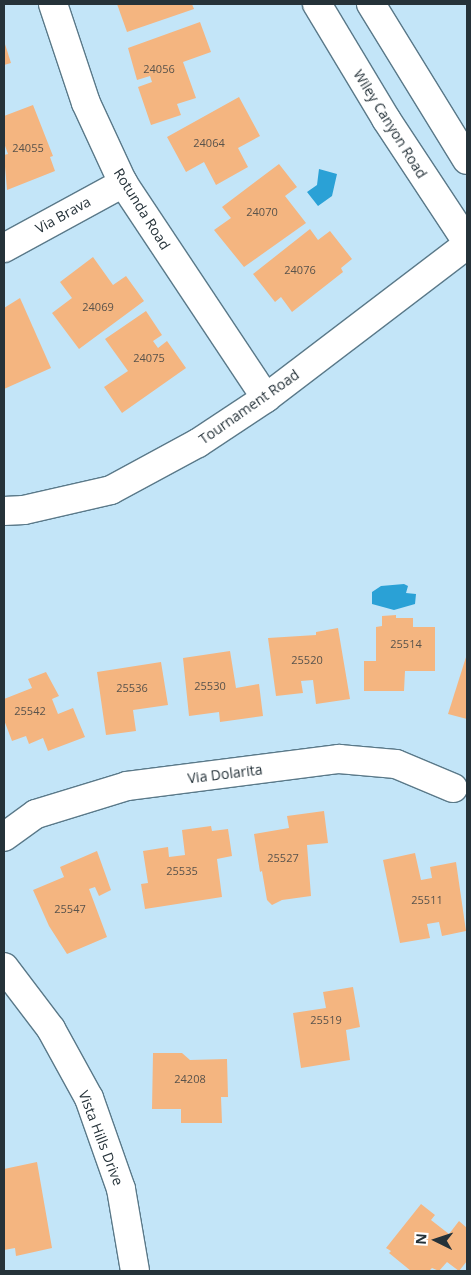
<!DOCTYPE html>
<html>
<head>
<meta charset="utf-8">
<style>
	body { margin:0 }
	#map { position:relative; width:471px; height:1275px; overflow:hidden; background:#c3e5f8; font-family:"Open Sans",sans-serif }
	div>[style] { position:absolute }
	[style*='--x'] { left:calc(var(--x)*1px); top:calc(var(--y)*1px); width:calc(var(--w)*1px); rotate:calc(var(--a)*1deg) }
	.water>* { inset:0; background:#2aa1d6 }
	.building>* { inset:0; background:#f4b580 }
	.roads { filter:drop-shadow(1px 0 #5a7989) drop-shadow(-1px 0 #5a7989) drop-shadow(0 1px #5a7989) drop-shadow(0 -1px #5a7989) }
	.minor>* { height:28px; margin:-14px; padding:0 14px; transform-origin:14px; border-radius:14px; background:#fff }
	.tertiary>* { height:28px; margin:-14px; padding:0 14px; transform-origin:14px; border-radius:14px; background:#fff }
	.secondary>* { height:28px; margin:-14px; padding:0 14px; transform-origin:14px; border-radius:14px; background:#fff }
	span { translate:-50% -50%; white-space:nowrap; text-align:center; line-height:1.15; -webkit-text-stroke:4px #fff; paint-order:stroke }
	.number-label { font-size:11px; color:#59534b }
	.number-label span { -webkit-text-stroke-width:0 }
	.street-label { font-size:14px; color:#253239 }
	.frame { position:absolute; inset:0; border:5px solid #253239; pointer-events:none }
	.north { position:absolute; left:411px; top:1215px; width:50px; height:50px; -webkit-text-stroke:4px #fff; paint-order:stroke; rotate:274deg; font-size:14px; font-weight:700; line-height:20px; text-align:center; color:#253239 }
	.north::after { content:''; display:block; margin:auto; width:18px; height:22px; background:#253239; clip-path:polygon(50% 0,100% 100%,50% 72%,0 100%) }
</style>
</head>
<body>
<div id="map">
	<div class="water">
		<i style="clip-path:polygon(319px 169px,337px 174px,332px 196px,318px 206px,307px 192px,317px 185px)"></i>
		<i style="clip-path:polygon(404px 584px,408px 586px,406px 593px,416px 594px,415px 604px,394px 610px,372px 604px,372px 592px,381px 586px)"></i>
	</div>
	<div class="building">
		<i style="clip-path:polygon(117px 4px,192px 4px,194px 9px,127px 32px)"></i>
		<i style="clip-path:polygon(200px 22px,211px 52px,183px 62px,196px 98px,177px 104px,181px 115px,151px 125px,138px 87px,152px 82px,150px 76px,137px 80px,128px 48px)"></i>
		<i style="clip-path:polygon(4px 41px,11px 63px,4px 65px)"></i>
		<i style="clip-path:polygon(239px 97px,260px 136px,238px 148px,248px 167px,216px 185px,204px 162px,186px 172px,167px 137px)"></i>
		<i style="clip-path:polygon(33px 105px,53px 156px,50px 157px,55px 171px,7px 190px,4px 155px,8px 154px,4px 143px,4px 116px)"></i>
		<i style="clip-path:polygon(279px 164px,297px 187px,285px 196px,306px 223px,244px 267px,214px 230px,231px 218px,222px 207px)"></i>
		<i style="clip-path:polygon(310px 229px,318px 240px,330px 231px,352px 259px,341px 268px,343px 272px,292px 312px,281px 297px,275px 302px,253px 274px)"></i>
		<i style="clip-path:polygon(93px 257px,113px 285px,126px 276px,144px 301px,79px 349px,52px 313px,72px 298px,60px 282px)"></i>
		<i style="clip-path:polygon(20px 298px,51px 368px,4px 389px,4px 308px)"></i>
		<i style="clip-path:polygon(146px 311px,162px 335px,153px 341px,158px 348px,167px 341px,186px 368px,122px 413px,104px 387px,128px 371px,105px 339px)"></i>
		<i style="clip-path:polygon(396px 615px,396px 618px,413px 618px,413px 627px,435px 627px,435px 671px,405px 671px,404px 691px,364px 691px,364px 661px,376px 661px,376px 627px,382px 626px,382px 616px)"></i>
		<i style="clip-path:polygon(338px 628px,350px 699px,316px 704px,313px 680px,301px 681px,303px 693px,276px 696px,268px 638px,316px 635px,316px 632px)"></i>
		<i style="clip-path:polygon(230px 651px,236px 688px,259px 684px,263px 716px,220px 722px,219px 712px,189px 716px,183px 658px)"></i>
		<i style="clip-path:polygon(467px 654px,467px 719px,448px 714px)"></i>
		<i style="clip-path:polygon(161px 662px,168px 705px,133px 710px,136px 731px,106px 735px,97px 672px)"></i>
		<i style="clip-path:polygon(46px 672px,59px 696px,52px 699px,58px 714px,73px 708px,85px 737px,48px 751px,43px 738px,29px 744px,26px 736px,12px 741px,4px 720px,4px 699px,32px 688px,28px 679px)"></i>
		<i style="clip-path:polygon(324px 811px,328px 843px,307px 845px,311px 896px,282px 900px,272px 905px,267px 900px,262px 871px,260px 872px,254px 834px,289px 828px,287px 816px)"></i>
		<i style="clip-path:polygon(211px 826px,212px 831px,228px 829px,232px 856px,217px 859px,222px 897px,145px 909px,141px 884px,148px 883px,143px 851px,168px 847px,169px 857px,185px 855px,182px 830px)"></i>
		<i style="clip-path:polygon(97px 851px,111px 890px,99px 896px,95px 887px,89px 889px,107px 937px,67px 954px,49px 926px,33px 890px,64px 877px,60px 867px)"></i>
		<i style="clip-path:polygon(415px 853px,421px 880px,432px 878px,430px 867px,456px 862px,466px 931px,442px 936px,439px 922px,427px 924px,430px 938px,400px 943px,383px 860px)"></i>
		<i style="clip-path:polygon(353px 987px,360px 1027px,346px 1030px,350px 1060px,301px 1068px,293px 1013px,326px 1008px,323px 992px)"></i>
		<i style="clip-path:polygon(153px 1053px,182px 1053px,190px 1060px,227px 1059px,228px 1097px,221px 1097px,222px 1123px,181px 1123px,181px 1109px,152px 1109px)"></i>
		<i style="clip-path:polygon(37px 1162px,52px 1248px,16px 1256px,15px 1248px,4px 1250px,4px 1169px)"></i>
		<i style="clip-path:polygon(421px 1204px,435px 1215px,431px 1220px,449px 1234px,459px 1221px,467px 1228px,467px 1261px,459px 1271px,447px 1262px,439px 1271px,432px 1268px,429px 1271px,411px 1271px,389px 1253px,391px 1251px,386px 1248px)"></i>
	</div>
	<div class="roads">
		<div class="minor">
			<i style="--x:53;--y:4;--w:104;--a:71.6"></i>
			<i style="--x:86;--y:103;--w:88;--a:65.2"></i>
			<i style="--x:123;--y:183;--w:258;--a:56.4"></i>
			<i style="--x:4;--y:248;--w:136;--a:-28.6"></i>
			<i style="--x:4;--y:837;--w:39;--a:-36"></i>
			<i style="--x:36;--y:814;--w:95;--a:-17.1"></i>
			<i style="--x:127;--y:786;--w:214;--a:-7.3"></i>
			<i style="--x:339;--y:759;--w:57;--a:5"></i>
			<i style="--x:396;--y:764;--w:62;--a:22.8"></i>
			<i style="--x:4;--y:967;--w:78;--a:52.8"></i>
			<i style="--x:51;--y:1029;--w:79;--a:61.2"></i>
			<i style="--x:89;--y:1098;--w:96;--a:70.6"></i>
			<i style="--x:121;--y:1189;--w:83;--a:80.3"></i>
		</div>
		<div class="tertiary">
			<i style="--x:4;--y:511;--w:20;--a:-3"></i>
			<i style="--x:24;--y:510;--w:89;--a:-12.9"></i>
			<i style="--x:111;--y:490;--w:99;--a:-28.4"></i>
			<i style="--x:198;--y:443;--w:82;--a:-33.5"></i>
			<i style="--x:266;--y:398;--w:253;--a:-37.3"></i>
		</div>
		<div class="secondary">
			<i style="--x:317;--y:4;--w:134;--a:59"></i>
			<i style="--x:386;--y:119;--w:147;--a:56.6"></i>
			<i style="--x:371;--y:4;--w:183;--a:58.4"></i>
		</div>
	</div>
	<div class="number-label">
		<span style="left:159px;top:69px">24056</span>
		<span style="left:209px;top:143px">24064</span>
		<span style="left:28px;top:148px">24055</span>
		<span style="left:262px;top:212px">24070</span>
		<span style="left:300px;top:270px">24076</span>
		<span style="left:98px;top:307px">24069</span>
		<span style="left:149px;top:358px">24075</span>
		<span style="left:406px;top:644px">25514</span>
		<span style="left:307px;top:660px">25520</span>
		<span style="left:210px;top:686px">25530</span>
		<span style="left:132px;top:688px">25536</span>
		<span style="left:30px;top:711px">25542</span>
		<span style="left:283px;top:858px">25527</span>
		<span style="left:182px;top:871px">25535</span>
		<span style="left:427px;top:900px">25511</span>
		<span style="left:70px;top:909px">25547</span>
		<span style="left:326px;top:1020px">25519</span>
		<span style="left:190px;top:1079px">24208</span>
	</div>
	<div class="street-label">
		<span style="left:390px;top:124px;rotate:58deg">Wiley Canyon Road</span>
		<span style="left:142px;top:209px;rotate:58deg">Rotunda Road</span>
		<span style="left:63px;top:215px;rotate:-29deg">Via Brava</span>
		<span style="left:249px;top:407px;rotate:-35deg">Tournament Road</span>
		<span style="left:225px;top:774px;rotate:-7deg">Via Dolarita</span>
		<span style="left:101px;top:1138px;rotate:69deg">Vista Hills Drive</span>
	</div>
	<div class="frame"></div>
	<div class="north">N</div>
</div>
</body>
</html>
